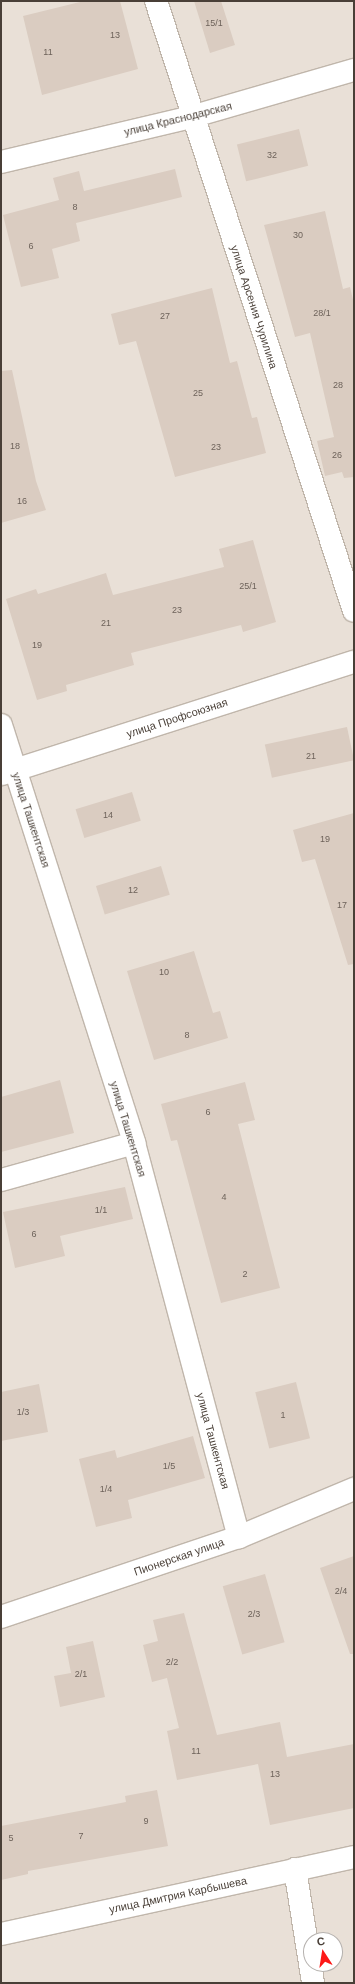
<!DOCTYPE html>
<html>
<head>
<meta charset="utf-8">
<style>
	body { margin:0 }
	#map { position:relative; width:355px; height:1984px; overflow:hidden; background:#f5efe9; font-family:Arial,sans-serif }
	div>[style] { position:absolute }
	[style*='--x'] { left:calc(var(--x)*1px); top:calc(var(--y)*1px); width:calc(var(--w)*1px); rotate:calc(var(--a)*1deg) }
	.residential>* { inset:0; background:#e9e0d7 }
	.building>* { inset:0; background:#daccc1; transform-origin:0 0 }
	.roads { filter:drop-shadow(1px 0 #c0b6ab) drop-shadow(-1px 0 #c0b6ab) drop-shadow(0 1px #c0b6ab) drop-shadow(0 -1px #c0b6ab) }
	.minor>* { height:22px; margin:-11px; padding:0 11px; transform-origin:11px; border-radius:11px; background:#fff }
	.tertiary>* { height:22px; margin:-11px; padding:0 11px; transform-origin:11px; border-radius:11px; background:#fff }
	span { translate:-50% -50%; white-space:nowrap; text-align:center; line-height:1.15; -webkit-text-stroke:3px #fff; paint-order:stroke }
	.number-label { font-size:9px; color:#6d625a }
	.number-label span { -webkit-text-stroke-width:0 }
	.street-label { font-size:11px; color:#493f37 }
	.frame { position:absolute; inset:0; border:2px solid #493f37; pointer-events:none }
	.north { position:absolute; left:303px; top:1932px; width:40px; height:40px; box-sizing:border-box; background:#fff; border:1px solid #b6b2af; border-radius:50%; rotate:348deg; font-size:11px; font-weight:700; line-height:16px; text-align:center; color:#493f37 }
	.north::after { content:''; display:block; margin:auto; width:14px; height:18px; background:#fd1918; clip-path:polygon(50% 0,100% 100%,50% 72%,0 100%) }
</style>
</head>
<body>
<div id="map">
	<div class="residential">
		<i style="clip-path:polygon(evenodd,1px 1px,354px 1px,354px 1983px,1px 1983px,1px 1px,311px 1940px,335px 1940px,335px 1964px,311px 1964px,311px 1940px)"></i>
	</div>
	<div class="building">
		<i style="clip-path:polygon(84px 1px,120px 1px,138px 69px,42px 95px,23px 16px)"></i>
		<i style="clip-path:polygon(194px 1px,221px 1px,235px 45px,210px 53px)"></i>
		<i style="left:299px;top:129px;width:38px;height:64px;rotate:76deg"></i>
		<i style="clip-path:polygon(175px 169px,182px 197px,76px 223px,80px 241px,52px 249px,59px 278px,21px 287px,3px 215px,59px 200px,53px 178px,79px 171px,84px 191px)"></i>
		<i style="clip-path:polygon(325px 211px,343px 289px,350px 287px,354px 304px,354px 477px,344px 478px,342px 472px,325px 476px,317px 441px,334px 437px,310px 333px,295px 337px,264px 225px)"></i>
		<i style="clip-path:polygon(212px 288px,230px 363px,237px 361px,252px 418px,257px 417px,266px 453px,175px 477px,136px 341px,119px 345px,111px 314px)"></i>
		<i style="clip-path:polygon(12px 370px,36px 481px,46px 510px,1px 523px,1px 371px)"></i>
		<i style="clip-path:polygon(253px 540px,276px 622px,243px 632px,241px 625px,131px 653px,134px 665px,66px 685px,67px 691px,37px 700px,6px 599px,36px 589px,38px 594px,106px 573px,113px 595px,224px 567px,219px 549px)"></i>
		<i style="left:347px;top:727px;width:34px;height:84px;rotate:78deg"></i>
		<i style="left:132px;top:792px;width:30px;height:59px;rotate:73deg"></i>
		<i style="clip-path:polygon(354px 813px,354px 964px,348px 965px,315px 859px,302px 862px,293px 830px)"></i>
		<i style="left:161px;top:866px;width:30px;height:68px;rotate:73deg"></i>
		<i style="clip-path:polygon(194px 951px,213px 1013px,220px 1011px,228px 1038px,154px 1060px,127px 971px)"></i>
		<i style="clip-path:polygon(60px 1080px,74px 1133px,1px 1152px,1px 1097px)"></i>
		<i style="clip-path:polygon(245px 1082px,255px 1120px,238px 1124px,280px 1288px,221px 1303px,177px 1140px,171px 1141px,161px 1104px)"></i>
		<i style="clip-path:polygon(125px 1187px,133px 1219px,60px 1236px,65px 1256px,15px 1268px,3px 1212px)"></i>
		<i style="left:296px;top:1382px;width:58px;height:42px;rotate:76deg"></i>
		<i style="clip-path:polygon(39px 1384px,48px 1432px,1px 1441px,1px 1392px)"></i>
		<i style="clip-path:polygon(193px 1436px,205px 1478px,128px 1500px,132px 1518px,96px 1527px,79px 1459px,115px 1450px,117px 1458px)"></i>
		<i style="clip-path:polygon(354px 1556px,354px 1654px,350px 1654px,320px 1568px)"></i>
		<i style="left:265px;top:1574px;width:71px;height:44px;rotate:74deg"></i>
		<i style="clip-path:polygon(184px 1613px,217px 1735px,280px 1722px,287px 1757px,354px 1744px,354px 1808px,270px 1825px,258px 1764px,177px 1780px,167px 1731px,179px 1728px,167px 1678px,152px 1682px,143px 1645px,158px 1641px,153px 1620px)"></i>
		<i style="clip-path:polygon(93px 1641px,105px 1697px,60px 1707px,54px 1676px,71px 1673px,66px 1647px)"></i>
		<i style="clip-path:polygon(157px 1790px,168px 1846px,28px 1871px,28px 1874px,1px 1880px,1px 1826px,126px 1802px,125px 1796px)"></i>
	</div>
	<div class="roads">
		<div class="minor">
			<i style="--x:156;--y:1;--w:641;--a:72.02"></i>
			<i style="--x:1;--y:162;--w:195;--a:-13.3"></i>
			<i style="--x:191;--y:117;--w:170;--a:-16.1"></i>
			<i style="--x:1;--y:725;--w:439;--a:72.3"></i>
			<i style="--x:134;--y:1143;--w:408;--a:75.1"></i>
			<i style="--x:2;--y:774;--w:369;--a:-17.7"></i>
			<i style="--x:1;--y:1180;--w:138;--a:-15.5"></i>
			<i style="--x:1;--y:1617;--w:251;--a:-18.6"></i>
			<i style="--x:239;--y:1537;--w:125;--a:-22.7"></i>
			<i style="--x:295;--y:1869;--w:115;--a:81"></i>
		</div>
		<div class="tertiary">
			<i style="--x:1;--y:1934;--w:361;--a:-12.3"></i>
		</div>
	</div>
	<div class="number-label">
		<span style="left:214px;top:23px">15/1</span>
		<span style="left:115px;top:35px">13</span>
		<span style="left:48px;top:52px">11</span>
		<span style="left:272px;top:155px">32</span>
		<span style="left:75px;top:207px">8</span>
		<span style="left:298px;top:235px">30</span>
		<span style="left:31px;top:246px">6</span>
		<span style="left:322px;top:313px">28/1</span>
		<span style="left:165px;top:316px">27</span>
		<span style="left:338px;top:385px">28</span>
		<span style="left:198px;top:393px">25</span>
		<span style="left:15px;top:446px">18</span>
		<span style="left:216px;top:447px">23</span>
		<span style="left:337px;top:455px">26</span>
		<span style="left:22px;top:501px">16</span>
		<span style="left:248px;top:586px">25/1</span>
		<span style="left:177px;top:610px">23</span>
		<span style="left:106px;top:623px">21</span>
		<span style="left:37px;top:645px">19</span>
		<span style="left:311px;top:756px">21</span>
		<span style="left:108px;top:815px">14</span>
		<span style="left:325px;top:839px">19</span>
		<span style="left:133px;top:890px">12</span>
		<span style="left:342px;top:905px">17</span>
		<span style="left:164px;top:972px">10</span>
		<span style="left:187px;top:1035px">8</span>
		<span style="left:208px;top:1112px">6</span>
		<span style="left:224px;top:1197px">4</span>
		<span style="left:101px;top:1210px">1/1</span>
		<span style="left:34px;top:1234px">6</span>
		<span style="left:245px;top:1274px">2</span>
		<span style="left:23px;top:1412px">1/3</span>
		<span style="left:283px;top:1415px">1</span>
		<span style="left:169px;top:1466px">1/5</span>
		<span style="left:106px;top:1489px">1/4</span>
		<span style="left:341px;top:1591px">2/4</span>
		<span style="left:254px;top:1614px">2/3</span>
		<span style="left:172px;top:1662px">2/2</span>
		<span style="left:81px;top:1674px">2/1</span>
		<span style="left:196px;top:1751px">11</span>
		<span style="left:275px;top:1774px">13</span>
		<span style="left:146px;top:1821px">9</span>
		<span style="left:81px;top:1836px">7</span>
		<span style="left:11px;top:1838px">5</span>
	</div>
	<div class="street-label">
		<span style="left:178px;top:119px;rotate:-14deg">улица Краснодарская</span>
		<span style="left:254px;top:307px;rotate:72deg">улица Арсения Чурилина</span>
		<span style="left:177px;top:718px;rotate:-18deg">улица Профсоюзная</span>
		<span style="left:31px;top:820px;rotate:72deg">улица Ташкентская</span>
		<span style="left:128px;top:1129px;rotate:73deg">улица Ташкентская</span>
		<span style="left:213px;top:1441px;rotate:75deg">улица Ташкентская</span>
		<span style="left:179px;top:1557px;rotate:-19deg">Пионерская улица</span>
		<span style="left:178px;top:1895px;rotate:-12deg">улица Дмитрия Карбышева</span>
	</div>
	<div class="frame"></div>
	<div class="north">С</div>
</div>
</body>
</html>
